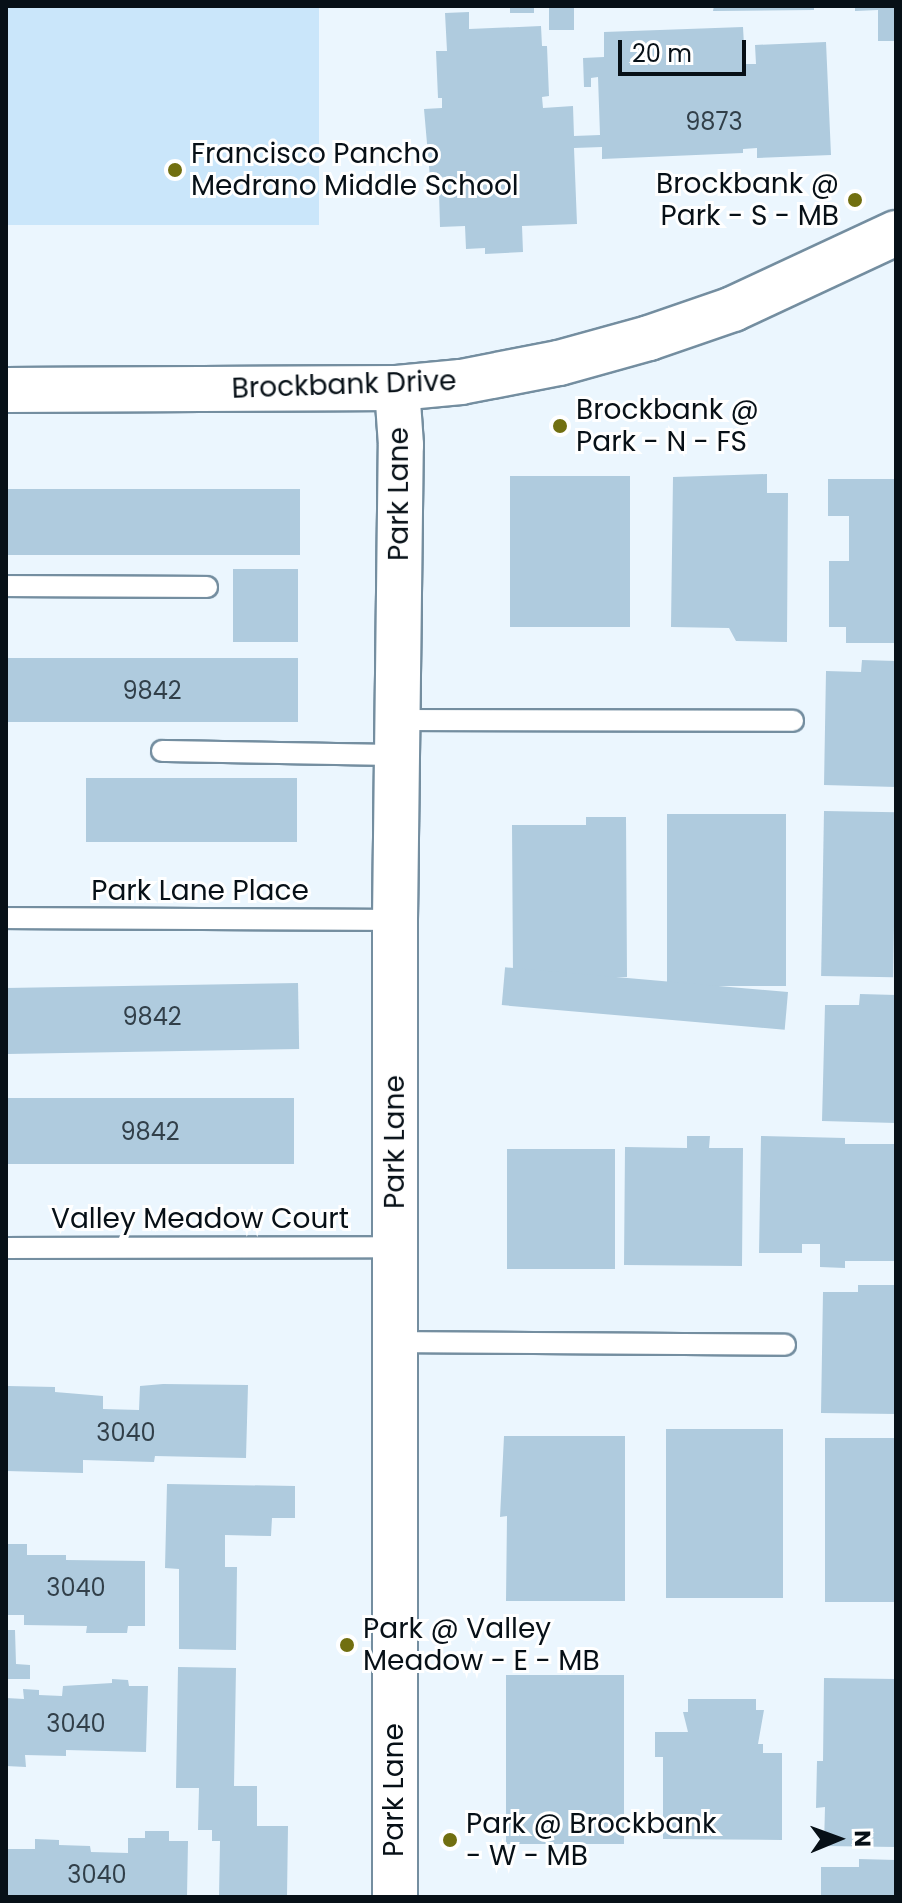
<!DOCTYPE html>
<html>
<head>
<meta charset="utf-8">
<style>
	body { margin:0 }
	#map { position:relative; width:902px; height:1903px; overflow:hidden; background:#ebf6fe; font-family:Poppins,sans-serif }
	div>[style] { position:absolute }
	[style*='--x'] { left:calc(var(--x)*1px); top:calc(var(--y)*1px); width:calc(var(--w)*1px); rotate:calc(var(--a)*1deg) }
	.green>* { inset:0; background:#cae6fa; transform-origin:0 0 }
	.building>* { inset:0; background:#afcbde; transform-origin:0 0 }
	.roads { filter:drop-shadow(2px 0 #748ea0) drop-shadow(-2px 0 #748ea0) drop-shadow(0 2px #748ea0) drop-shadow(0 -2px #748ea0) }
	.lane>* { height:20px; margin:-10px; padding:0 10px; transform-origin:10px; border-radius:10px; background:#fff }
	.secondary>* { height:44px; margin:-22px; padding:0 22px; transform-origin:22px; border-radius:22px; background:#fff }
	.dots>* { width:22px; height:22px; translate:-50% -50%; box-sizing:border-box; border:4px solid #fff; border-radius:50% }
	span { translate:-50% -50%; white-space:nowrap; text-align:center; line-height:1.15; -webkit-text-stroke:6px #fff; paint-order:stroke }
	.number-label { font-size:24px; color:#313f49 }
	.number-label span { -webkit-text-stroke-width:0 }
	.poi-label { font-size:28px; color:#071017 }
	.left { translate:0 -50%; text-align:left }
	.right { translate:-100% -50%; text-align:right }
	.street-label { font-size:28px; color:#071017 }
	.frame { position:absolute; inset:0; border:8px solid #071017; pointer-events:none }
	.north { position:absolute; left:798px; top:1799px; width:80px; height:80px; -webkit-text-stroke:6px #fff; paint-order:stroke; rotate:89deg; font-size:22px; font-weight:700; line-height:32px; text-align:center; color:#071017 }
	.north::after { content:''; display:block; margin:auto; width:28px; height:36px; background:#071017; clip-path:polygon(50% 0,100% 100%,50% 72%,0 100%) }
	.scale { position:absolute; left:618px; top:40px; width:128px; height:36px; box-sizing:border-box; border:4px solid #071017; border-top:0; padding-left:10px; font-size:24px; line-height:28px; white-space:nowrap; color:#071017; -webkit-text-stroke:6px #fff; paint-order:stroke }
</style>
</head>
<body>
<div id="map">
	<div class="green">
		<i style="left:6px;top:6px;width:313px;height:219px"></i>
	</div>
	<div class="building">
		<i style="left:510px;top:6px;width:24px;height:7px"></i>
		<i style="left:549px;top:6px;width:25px;height:24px"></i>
		<i style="clip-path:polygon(714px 6px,814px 6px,814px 10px,713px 11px)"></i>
		<i style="clip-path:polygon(855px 6px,896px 6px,896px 41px,878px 41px,878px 10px,855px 11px)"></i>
		<i style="clip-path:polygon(469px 12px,469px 29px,541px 26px,542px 46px,547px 46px,549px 96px,542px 97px,543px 108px,573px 106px,574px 136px,600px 135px,598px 77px,591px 78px,591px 87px,584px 87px,583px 58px,604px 57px,604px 32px,743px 27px,745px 64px,756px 64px,755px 45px,826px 42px,831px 155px,757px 158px,757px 148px,743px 149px,743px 153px,602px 159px,602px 147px,574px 148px,577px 224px,522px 226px,523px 252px,485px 254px,485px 248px,466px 249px,465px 226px,440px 227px,439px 191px,448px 190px,448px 177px,430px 178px,424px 109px,442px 108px,442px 98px,438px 98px,436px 51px,447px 51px,445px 13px)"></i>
		<i style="clip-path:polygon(767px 474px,767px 493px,788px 493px,787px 642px,736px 641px,729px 628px,671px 627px,673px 477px)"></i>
		<i style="left:510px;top:476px;width:120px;height:151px"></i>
		<i style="clip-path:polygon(828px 479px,896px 479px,896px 643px,846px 643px,846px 627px,829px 627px,829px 561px,849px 561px,849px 516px,828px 516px)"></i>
		<i style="left:6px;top:489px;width:294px;height:66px"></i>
		<i style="left:233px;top:569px;width:65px;height:73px"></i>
		<i style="left:6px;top:658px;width:292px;height:64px"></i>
		<i style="clip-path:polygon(862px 660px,896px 661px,896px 787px,824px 785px,826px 671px,861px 672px)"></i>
		<i style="left:86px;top:778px;width:211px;height:64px"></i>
		<i style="left:824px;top:811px;width:72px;height:165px;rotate:1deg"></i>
		<i style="left:667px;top:814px;width:119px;height:172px"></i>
		<i style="clip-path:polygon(586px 817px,626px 817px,627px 977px,513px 977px,512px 825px,586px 825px)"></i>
		<i style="left:298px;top:983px;width:66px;height:292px;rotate:89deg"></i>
		<i style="left:788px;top:992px;width:38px;height:284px;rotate:95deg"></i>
		<i style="clip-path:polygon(860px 994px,896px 995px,896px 1123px,822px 1121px,825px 1005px,859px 1005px)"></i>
		<i style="left:6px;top:1098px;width:288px;height:66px"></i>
		<i style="clip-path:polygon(687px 1136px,710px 1136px,709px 1148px,743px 1148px,742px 1266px,624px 1265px,625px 1147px,687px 1148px)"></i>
		<i style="clip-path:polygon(761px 1136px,845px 1138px,845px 1144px,896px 1144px,896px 1261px,845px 1261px,845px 1268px,820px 1267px,820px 1244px,802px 1244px,802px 1253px,759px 1253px)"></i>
		<i style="left:615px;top:1149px;width:120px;height:108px;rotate:90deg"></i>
		<i style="clip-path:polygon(858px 1285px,896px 1285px,896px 1414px,821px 1413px,823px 1292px,858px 1292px)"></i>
		<i style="clip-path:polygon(163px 1384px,248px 1385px,246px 1458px,155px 1456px,154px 1462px,83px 1460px,83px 1473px,6px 1471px,8px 1386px,55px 1387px,55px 1392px,103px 1396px,103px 1409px,139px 1410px,140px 1386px)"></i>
		<i style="left:666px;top:1429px;width:117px;height:169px"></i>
		<i style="clip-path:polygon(504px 1436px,625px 1436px,625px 1601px,506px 1601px,507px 1516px,500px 1517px)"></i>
		<i style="left:825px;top:1438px;width:71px;height:164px"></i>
		<i style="clip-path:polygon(167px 1484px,295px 1486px,295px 1518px,272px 1518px,271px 1536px,225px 1535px,225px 1567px,237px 1567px,236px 1650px,179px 1649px,179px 1569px,165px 1568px)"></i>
		<i style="clip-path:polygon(6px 1544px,27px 1544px,27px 1555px,66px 1555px,66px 1560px,145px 1561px,145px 1626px,128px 1626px,127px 1633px,86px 1633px,87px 1626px,24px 1625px,24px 1615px,6px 1615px)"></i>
		<i style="clip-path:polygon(6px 1630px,15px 1630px,16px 1664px,30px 1665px,30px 1679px,6px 1679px)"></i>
		<i style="clip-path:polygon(178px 1667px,236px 1668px,234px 1786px,257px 1786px,257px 1826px,288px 1826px,287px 1897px,219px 1897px,220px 1841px,212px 1841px,212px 1830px,198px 1830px,199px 1788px,176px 1788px)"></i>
		<i style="left:506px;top:1675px;width:118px;height:169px"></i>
		<i style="clip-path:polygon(824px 1678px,896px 1679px,896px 1847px,824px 1846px,825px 1807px,816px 1808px,817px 1761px,823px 1761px)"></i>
		<i style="clip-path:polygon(112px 1679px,128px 1680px,129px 1686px,148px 1686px,146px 1752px,66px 1750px,66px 1756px,25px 1755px,26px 1767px,6px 1766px,6px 1698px,24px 1699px,23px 1689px,39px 1690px,39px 1695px,62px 1696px,63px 1686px,112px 1683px)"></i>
		<i style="clip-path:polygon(688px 1699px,756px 1699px,756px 1710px,764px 1710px,758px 1744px,763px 1744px,763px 1753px,782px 1753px,782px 1840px,663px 1839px,663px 1757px,655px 1757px,655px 1732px,688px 1732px,683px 1712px,688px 1712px)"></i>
		<i style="clip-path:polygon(145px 1831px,169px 1831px,169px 1841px,188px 1841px,187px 1897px,6px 1897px,6px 1849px,35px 1849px,35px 1839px,59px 1840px,59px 1845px,90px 1846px,91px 1852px,128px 1853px,128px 1838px,145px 1838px)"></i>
		<i style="clip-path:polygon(859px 1859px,896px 1860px,896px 1897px,821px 1897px,821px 1867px,859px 1867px)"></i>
	</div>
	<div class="roads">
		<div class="lane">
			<i style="--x:6;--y:586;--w:201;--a:0.3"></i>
			<i style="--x:398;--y:720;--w:395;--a:0.1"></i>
			<i style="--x:162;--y:751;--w:235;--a:1"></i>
			<i style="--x:6;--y:918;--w:389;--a:0.3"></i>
			<i style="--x:6;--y:1248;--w:389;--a:-0.1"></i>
			<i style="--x:394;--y:1342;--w:391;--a:0.4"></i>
		</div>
		<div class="secondary">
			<i style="--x:6;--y:390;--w:391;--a:-0.3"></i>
			<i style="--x:397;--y:388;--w:64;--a:-5.4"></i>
			<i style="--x:461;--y:382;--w:100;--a:-11"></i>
			<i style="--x:559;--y:363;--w:93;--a:-15.5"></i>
			<i style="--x:649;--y:338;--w:89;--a:-19"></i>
			<i style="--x:733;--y:309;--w:180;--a:-25"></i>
			<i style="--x:395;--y:1897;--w:977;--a:-90"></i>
			<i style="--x:395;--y:920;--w:475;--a:-89.3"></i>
			<i style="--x:401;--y:445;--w:57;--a:-94"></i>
		</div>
	</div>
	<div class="dots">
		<i style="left:175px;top:170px;background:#716f10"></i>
		<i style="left:855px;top:200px;background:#716f10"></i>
		<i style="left:560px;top:426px;background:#716f10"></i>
		<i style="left:347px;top:1645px;background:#716f10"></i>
		<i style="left:450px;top:1840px;background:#716f10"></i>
	</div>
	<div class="number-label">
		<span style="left:714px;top:122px">9873</span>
		<span style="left:152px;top:691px">9842</span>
		<span style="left:152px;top:1017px">9842</span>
		<span style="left:150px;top:1132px">9842</span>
		<span style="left:126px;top:1433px">3040</span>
		<span style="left:76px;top:1588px">3040</span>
		<span style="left:76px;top:1724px">3040</span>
		<span style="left:97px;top:1875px">3040</span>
	</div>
	<div class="poi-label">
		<span class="left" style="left:191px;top:170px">Francisco Pancho<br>Medrano Middle School</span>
		<span class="right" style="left:839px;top:200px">Brockbank @<br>Park - S - MB</span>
		<span class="left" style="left:576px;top:426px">Brockbank @<br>Park - N - FS</span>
		<span class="left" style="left:363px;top:1645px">Park @ Valley<br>Meadow - E - MB</span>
		<span class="left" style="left:466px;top:1840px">Park @ Brockbank<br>- W - MB</span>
	</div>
	<div class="street-label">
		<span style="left:344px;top:385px;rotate:-2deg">Brockbank Drive</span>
		<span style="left:399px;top:494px;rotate:-90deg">Park Lane</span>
		<span style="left:200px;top:891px">Park Lane Place</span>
		<span style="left:395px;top:1142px;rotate:-90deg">Park Lane</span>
		<span style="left:200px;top:1219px">Valley Meadow Court</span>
		<span style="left:394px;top:1790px;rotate:-90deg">Park Lane</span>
	</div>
	<div class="frame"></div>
	<div class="north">N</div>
	<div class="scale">20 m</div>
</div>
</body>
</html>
